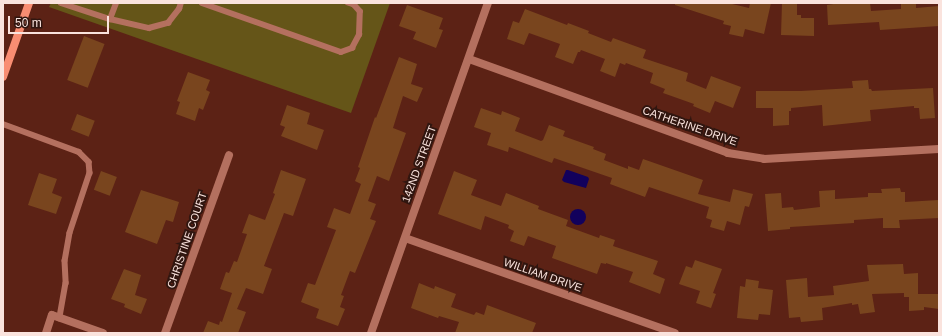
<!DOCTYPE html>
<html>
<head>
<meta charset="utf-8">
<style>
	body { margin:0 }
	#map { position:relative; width:942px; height:336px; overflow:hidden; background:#5c2215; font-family:Helvetica,sans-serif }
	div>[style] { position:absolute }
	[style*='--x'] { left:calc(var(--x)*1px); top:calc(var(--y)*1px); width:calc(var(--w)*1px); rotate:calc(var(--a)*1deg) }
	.green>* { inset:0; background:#655518 }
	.water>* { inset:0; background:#12015c }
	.round { border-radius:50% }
	.building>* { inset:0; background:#79451e; transform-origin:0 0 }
	.service>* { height:5.5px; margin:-2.75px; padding:0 2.75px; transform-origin:2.75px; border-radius:2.75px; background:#b4705f }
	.minor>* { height:8px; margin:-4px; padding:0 4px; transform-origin:4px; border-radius:4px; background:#b4705f }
	.secondary>* { height:8px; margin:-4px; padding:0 4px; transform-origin:4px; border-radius:4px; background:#f98d72 }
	span { translate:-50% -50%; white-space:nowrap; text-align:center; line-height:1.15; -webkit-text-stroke:4px #301610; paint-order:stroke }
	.street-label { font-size:11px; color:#fae3dd }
	.frame { position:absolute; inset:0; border:4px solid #fae3dd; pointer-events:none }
	.scale { position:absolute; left:8px; top:16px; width:101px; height:18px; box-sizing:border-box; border:2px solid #fae3dd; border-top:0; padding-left:5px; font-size:12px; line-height:14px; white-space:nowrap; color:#fae3dd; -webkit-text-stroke:3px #301610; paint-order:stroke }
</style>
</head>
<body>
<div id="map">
	<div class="green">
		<i style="clip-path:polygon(51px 3px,390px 3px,351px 113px,49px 7px)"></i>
	</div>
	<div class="water">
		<i style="clip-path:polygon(566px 170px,568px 170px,588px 177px,589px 179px,586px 188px,564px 182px,562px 180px)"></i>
		<i class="round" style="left:570px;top:209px;width:16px;height:16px"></i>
	</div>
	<div class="building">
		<i style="clip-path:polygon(675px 3px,728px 3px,749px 8px,750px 3px,771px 3px,764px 34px,745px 29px,743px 37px,729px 34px,731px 26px,723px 24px,724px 21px,675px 5px)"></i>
		<i style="clip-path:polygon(782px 3px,797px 3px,797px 15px,801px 15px,801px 18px,814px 18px,814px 36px,781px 35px)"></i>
		<i style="clip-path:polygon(840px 3px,870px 3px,871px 11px,901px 9px,901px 3px,916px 3px,916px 8px,939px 6px,939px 26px,880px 30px,879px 22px,828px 25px,827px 5px)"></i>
		<i style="clip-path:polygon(407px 5px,443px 18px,439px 29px,443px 30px,436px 48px,413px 39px,416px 32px,399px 26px)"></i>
		<i style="clip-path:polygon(525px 9px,567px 25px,568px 23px,589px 31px,588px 33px,611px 42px,613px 38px,646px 50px,643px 58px,688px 73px,686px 81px,706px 89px,711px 76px,741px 87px,733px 108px,715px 101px,710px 113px,693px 106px,694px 104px,663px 93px,665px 89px,650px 83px,653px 73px,626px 63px,625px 65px,620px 63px,615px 77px,600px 71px,605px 59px,581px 50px,580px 52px,578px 52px,573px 64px,555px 57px,560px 44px,529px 33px,524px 45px,507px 39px,513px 21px,519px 23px)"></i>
		<i style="left:84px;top:36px;width:22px;height:47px;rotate:21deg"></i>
		<i style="clip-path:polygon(399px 57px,417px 64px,411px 84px,423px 88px,417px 102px,403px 96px,393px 128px,406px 133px,389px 181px,377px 176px,368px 201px,376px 204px,370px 219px,376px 221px,355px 273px,350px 271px,341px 295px,344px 296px,340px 307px,345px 309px,338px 326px,316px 318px,319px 309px,301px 302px,308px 283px,315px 285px,336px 230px,327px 227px,334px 208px,350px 214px,361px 184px,355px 181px,360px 168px,358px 167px,375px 117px,376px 118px)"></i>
		<i style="clip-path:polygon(188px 72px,210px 80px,206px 90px,210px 92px,203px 110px,199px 108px,195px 121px,176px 114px,180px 102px,177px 101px)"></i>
		<i style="clip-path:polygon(868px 80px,869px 89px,871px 89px,872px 91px,933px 88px,935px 118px,920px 119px,919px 108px,914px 108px,914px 106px,870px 110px,871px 121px,823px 126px,822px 105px,791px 108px,791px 111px,789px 111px,789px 125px,773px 126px,773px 108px,756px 108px,756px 91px,801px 91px,853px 88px,852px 81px)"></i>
		<i style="clip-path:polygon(287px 105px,310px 113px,307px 124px,324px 130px,317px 150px,281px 136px,285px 127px,280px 125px)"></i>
		<i style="clip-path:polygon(481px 108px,501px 115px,502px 111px,520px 118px,515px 131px,541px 141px,543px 140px,549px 125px,565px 131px,563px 136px,594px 147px,593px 149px,606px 154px,604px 160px,628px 169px,628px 166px,639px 170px,643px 159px,703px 180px,698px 194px,730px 202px,733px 189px,753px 194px,749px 207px,745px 206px,740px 225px,727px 221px,724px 231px,710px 227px,712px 220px,706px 218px,709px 207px,649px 187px,645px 197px,610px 184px,612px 178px,554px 158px,552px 163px,509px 147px,508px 152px,487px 145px,491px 133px,474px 127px)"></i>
		<i style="left:77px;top:114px;width:19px;height:17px;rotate:21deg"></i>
		<i style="clip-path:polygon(281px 170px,306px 179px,293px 216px,284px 213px,264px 266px,272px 269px,263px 294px,246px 288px,237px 309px,246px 312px,238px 333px,203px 333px,208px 321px,219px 325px,220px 321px,222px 322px,232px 293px,220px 289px,226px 272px,229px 273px,234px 261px,237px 262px,247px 234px,242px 233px,249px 214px,265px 220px,275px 194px,273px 193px)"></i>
		<i style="left:101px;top:171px;width:17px;height:20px;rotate:21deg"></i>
		<i style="clip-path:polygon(454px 171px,477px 180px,471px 195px,501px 206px,506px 193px,539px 206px,538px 209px,568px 220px,566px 226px,599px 238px,600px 235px,615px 240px,613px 246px,658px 261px,653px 274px,665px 279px,660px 294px,629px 282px,633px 272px,606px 263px,606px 264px,601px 263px,597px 274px,552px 258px,556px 246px,528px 236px,524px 246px,510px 241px,514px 231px,508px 228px,509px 225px,485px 216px,481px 230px,438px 214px)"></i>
		<i style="clip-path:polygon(39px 173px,57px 179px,52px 193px,62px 197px,56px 214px,28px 205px)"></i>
		<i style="clip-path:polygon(900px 188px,901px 192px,905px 192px,905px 202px,939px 200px,939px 218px,899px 220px,900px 228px,883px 228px,883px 218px,854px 220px,854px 223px,790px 227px,790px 229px,768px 231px,765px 194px,781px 193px,782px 208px,793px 207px,794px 210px,820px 207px,819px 191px,835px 190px,835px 199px,868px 197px,868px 193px,882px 193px,881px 189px)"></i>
		<i style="clip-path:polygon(141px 190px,179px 202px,173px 222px,166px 220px,157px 244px,125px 232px)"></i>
		<i style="clip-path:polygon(695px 260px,722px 269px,713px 293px,716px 294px,711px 308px,696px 303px,700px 291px,679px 284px,686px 266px,692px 268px)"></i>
		<i style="clip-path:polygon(903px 264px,904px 274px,918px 273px,918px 294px,939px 294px,939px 309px,924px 307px,924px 310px,909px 311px,909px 297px,904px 297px,904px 293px,872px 294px,875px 312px,860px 314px,858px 304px,852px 305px,852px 303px,822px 308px,823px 320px,801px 322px,800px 317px,789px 318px,786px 280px,807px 278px,808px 297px,834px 295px,833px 286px,869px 281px,867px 265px)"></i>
		<i style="clip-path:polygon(124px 269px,141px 275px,135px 295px,147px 299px,141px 314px,124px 307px,125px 304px,111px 299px)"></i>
		<i style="clip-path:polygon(746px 279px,759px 281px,758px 288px,773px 290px,770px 315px,759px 314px,758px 320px,737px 318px,740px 286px,745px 287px)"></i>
		<i style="clip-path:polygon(419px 283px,434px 289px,435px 286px,456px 294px,451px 307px,474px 315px,476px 312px,484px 315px,487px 305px,536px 323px,532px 333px,455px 333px,459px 322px,439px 316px,438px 318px,411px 308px)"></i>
	</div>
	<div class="service">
		<i style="--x:61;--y:3;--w:52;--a:18.1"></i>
		<i style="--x:110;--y:19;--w:40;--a:13"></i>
		<i style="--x:149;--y:28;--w:20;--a:-15"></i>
		<i style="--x:168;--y:23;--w:18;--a:-52"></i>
		<i style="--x:179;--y:9;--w:6;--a:-72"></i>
		<i style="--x:202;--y:3;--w:147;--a:19.4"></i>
		<i style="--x:341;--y:52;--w:12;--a:-20"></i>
		<i style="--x:352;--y:48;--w:15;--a:-62"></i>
		<i style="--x:359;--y:35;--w:23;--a:-88"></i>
		<i style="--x:360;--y:12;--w:9;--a:-131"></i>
		<i style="--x:354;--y:5;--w:6;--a:-162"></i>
		<i style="--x:110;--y:19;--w:17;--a:-69"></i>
		<i style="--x:3;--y:124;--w:81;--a:20.2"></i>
		<i style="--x:79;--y:152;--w:14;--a:45"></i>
		<i style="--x:89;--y:162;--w:11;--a:85"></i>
		<i style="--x:90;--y:173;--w:63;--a:108.4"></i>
		<i style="--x:70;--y:233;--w:28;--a:100"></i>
		<i style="--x:65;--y:261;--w:22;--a:87"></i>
		<i style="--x:66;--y:283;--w:36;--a:100"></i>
	</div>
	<div class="minor">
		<i style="--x:469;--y:59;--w:276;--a:19.9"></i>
		<i style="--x:728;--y:153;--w:36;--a:9"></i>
		<i style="--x:764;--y:159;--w:175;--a:-3.3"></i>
		<i style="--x:405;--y:238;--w:286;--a:19.4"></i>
		<i style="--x:46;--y:333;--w:19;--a:-72"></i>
		<i style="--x:52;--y:315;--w:54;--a:19.4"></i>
		<i style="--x:165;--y:333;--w:189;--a:-70.2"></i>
		<i style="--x:371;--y:333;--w:350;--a:-70.5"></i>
	</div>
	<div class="secondary">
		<i style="--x:3;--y:77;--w:78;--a:-70.6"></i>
	</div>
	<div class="street-label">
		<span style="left:690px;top:126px;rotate:19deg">CATHERINE DRIVE</span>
		<span style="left:419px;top:164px;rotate:-70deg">142ND STREET</span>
		<span style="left:187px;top:240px;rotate:-71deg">CHRISTINE COURT</span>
		<span style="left:543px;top:275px;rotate:19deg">WILLIAM DRIVE</span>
	</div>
	<div class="frame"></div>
	<div class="scale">50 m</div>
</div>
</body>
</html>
